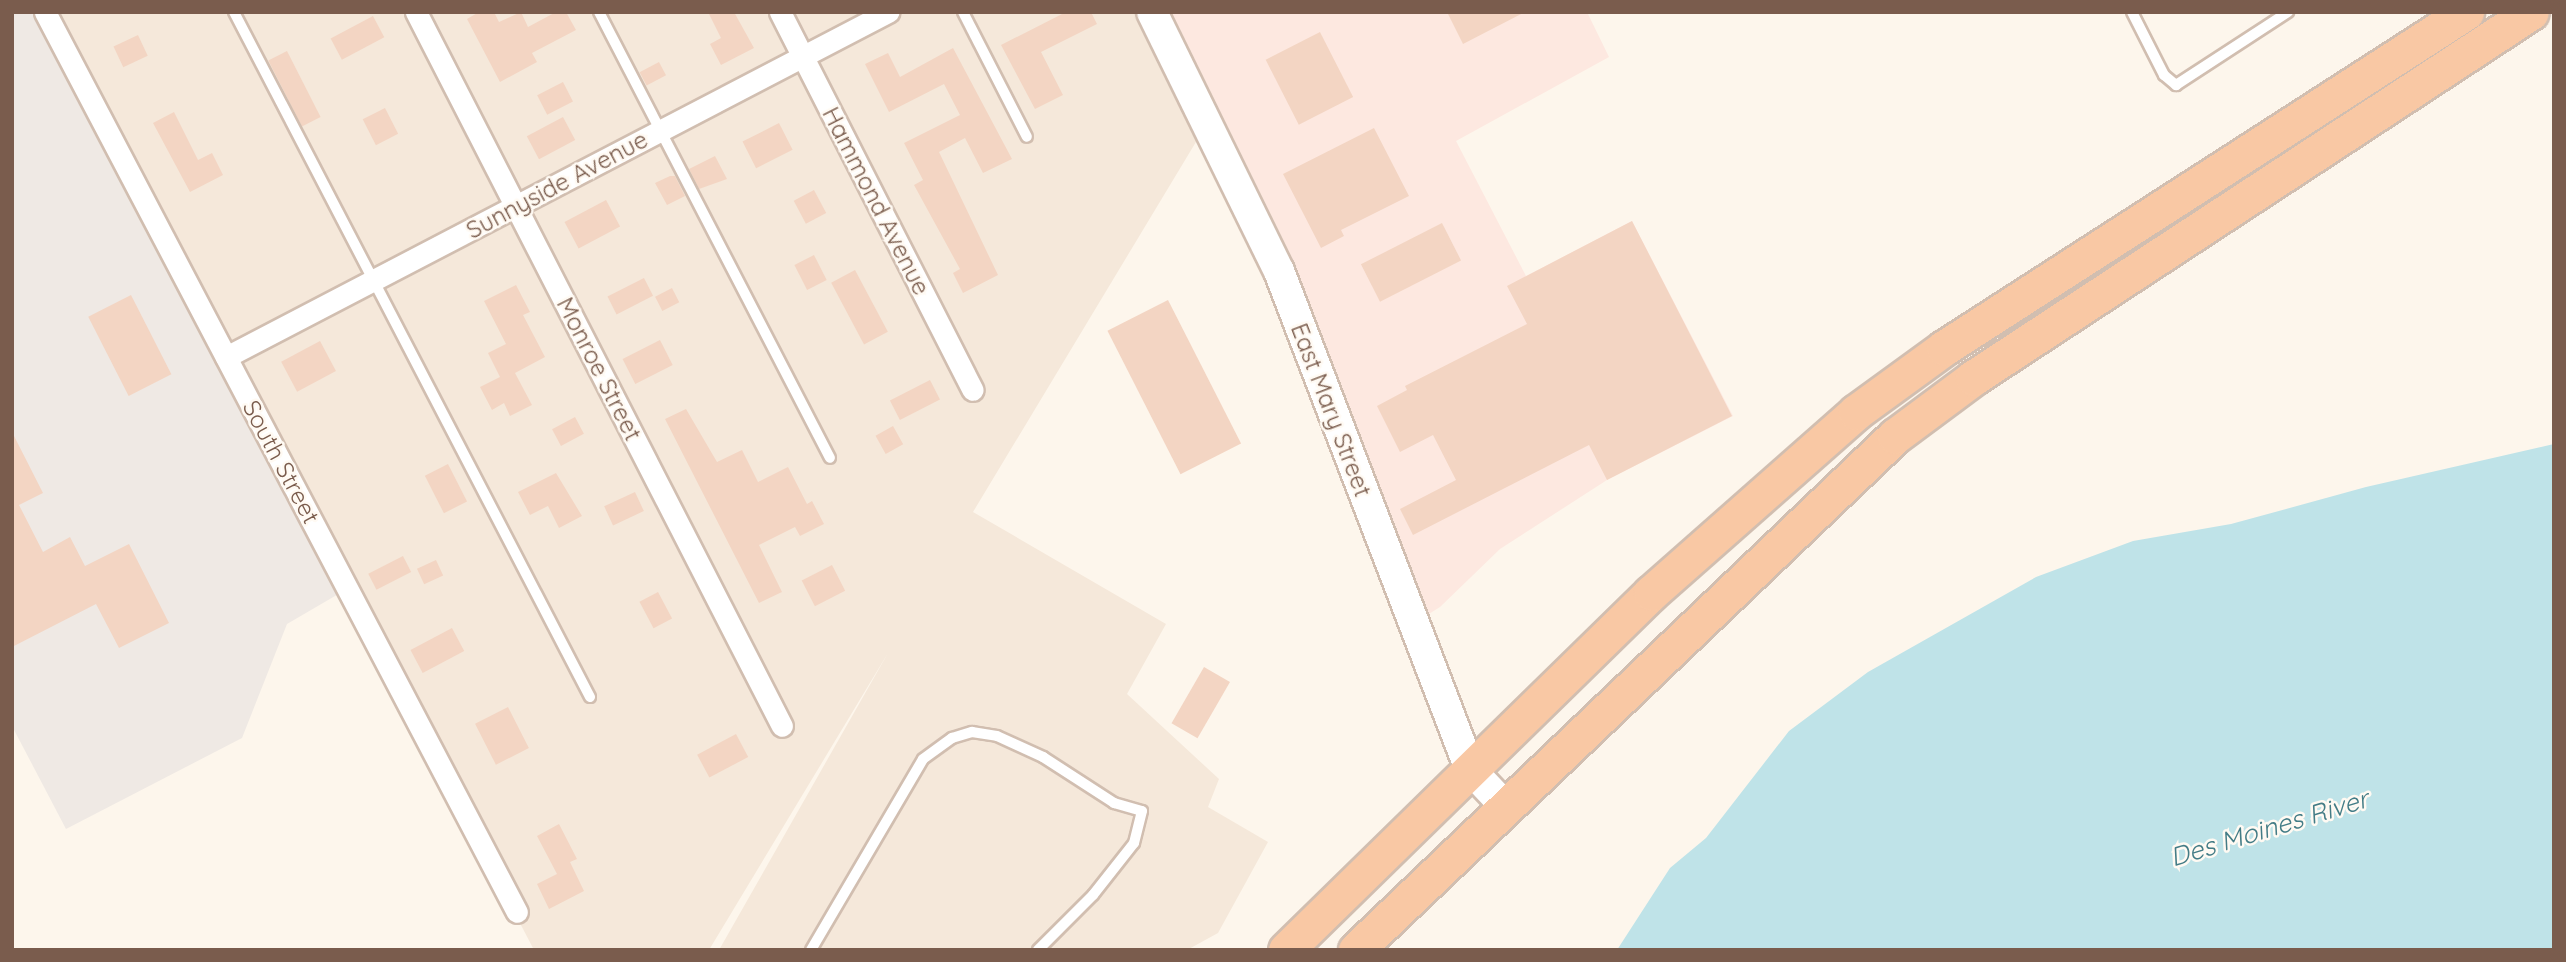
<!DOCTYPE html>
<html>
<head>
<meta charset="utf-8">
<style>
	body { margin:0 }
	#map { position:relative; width:2566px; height:962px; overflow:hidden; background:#fdf6ec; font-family:Quicksand,sans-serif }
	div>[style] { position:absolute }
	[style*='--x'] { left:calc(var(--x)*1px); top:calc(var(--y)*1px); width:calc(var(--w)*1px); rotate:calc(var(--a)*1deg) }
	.residential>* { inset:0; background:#f5e8da }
	.commercial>* { inset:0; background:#fde8e0 }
	.industrial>* { inset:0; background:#efe9e4 }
	.water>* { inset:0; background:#bfe3e8 }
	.building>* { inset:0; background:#f3d5c3; transform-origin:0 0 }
	.roads { filter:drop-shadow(2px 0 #d1beb0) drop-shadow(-2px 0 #d1beb0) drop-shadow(0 2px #d1beb0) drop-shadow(0 -2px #d1beb0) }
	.service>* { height:10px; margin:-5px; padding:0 5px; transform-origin:5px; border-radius:5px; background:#fff }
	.minor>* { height:21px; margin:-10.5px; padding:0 10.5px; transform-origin:10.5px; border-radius:10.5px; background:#fff }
	.secondary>* { height:30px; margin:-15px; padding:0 15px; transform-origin:15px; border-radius:15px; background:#fff }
	.trunk>* { height:35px; margin:-17.5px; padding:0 17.5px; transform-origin:17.5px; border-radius:17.5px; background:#f9c8a4 }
	span { translate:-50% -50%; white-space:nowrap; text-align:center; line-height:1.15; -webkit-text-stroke:5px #fffaf3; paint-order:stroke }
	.street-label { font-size:24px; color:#7a5c4d }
	.water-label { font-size:26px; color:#437c86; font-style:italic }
	.frame { position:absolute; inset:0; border:14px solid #7a5c4d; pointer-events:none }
</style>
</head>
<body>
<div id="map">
	<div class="residential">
		<i style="clip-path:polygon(45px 12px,1152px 12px,1208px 122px,973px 512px,1166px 624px,1127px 694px,1219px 779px,1208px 807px,1268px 842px,1218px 933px,1187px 950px,719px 950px,888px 653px,709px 950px,534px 950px)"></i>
	</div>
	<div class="commercial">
		<i style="clip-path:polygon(1152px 12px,1587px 12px,1609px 57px,1456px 141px,1526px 276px,1632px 221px,1733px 416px,1607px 480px,1500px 549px,1440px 607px,1413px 624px,1317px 376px)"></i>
	</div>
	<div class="industrial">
		<i style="clip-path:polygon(12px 12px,45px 12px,347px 589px,287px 624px,242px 738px,66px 829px,12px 726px)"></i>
	</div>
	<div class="water">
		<i style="clip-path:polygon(2554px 444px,2554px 950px,1617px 950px,1670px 868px,1706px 838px,1789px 731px,1868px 672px,2036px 577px,2133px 541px,2231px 524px,2366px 487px)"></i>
	</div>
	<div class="building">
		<i style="clip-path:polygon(479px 12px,494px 12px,499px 22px,521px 12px,528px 27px,556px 12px,566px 12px,576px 30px,532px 53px,537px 62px,500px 82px,467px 19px)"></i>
		<i style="clip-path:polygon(708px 12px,734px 12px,754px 48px,721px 65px,710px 44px,721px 38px)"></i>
		<i style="clip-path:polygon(1066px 12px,1091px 12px,1097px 24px,1041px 52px,1063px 95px,1035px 109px,1001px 45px)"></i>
		<i style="clip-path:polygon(1447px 12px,1525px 12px,1463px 44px)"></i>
		<i style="left:373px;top:16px;width:24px;height:48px;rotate:62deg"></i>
		<i style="left:1320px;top:32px;width:73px;height:61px;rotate:63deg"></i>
		<i style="left:138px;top:35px;width:23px;height:27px;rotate:65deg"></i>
		<i style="clip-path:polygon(953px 48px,1012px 159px,983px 173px,965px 138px,939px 152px,998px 275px,963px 293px,953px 273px,960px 269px,914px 185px,923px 180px,904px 143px,960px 115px,944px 84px,889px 112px,865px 64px,888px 53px,900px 77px)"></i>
		<i style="left:287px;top:51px;width:74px;height:21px;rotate:63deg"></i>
		<i style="left:659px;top:62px;width:15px;height:22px;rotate:62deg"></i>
		<i style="left:563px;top:82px;width:22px;height:29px;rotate:63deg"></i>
		<i style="left:385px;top:108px;width:29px;height:25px;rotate:63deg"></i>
		<i style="clip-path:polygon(174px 112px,198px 160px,212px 153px,223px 175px,190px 192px,153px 123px)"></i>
		<i style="left:563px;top:117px;width:26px;height:41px;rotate:62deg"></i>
		<i style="left:779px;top:123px;width:30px;height:41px;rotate:63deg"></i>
		<i style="clip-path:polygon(1374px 128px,1409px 196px,1341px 230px,1344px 236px,1321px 248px,1283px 174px)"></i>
		<i style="clip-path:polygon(715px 156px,727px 179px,699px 189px,689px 169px)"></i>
		<i style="clip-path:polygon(670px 176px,675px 176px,685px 196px,667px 205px,655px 183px)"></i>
		<i style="left:814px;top:190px;width:26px;height:23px;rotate:62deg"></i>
		<i style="left:606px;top:200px;width:30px;height:47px;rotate:62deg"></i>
		<i style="clip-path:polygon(1632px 221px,1732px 416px,1607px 480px,1589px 445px,1413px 535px,1400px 509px,1456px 480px,1433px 435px,1400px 452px,1377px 406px,1407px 390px,1405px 386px,1527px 324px,1507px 286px)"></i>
		<i style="left:1442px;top:223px;width:42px;height:91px;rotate:63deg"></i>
		<i style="left:814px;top:255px;width:28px;height:22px;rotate:63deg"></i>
		<i style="left:855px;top:270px;width:70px;height:27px;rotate:62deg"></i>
		<i style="left:644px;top:278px;width:20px;height:41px;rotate:63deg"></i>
		<i style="clip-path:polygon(516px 285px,530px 312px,523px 315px,545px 357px,515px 373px,532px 405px,510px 416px,504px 403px,492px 410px,480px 387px,500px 377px,488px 353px,506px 344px,484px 301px)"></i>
		<i style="left:672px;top:288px;width:16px;height:19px;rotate:63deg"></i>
		<i style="left:131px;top:295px;width:89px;height:48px;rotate:63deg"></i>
		<i style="left:1168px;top:300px;width:161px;height:68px;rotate:63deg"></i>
		<i style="left:660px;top:340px;width:28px;height:42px;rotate:63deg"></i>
		<i style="left:320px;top:341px;width:34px;height:44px;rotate:62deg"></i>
		<i style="left:930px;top:380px;width:22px;height:45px;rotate:63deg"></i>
		<i style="clip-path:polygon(686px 409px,717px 462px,742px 450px,758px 482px,788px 467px,807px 504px,812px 501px,824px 524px,800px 536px,795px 527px,759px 545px,782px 592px,759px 603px,665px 419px)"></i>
		<i style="left:575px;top:417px;width:19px;height:26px;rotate:62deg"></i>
		<i style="left:893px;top:426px;width:21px;height:20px;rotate:61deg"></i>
		<i style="clip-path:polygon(12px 432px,43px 493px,19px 505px,43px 552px,70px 537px,85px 566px,129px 544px,169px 623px,119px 648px,96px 604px,12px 647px)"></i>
		<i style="left:448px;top:464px;width:42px;height:26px;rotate:63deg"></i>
		<i style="clip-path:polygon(556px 473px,582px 516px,559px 528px,548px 506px,530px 515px,518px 492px)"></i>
		<i style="left:635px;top:492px;width:21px;height:34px;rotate:65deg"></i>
		<i style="left:403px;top:556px;width:18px;height:39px;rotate:63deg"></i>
		<i style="left:436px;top:560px;width:17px;height:21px;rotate:65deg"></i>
		<i style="left:832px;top:565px;width:29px;height:34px;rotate:63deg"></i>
		<i style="left:658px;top:592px;width:30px;height:21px;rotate:62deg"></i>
		<i style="left:452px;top:628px;width:26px;height:47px;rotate:62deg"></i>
		<i style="left:1204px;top:667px;width:30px;height:65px;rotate:30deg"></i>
		<i style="left:508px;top:707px;width:46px;height:37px;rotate:63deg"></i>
		<i style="left:736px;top:734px;width:26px;height:44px;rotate:62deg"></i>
		<i style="clip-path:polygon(559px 824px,577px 859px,570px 862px,584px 891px,549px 909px,537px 884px,557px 874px,537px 836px)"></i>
	</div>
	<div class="roads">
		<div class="service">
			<i style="--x:234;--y:12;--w:772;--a:62.54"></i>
			<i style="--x:599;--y:12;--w:502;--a:62.62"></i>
			<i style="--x:963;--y:12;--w:140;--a:62.9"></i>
			<i style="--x:2132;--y:12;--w:71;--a:63.1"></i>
			<i style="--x:2164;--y:75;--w:16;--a:40"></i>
			<i style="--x:2176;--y:85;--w:134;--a:-33.1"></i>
			<i style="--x:811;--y:950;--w:221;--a:-59.6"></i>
			<i style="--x:923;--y:759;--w:36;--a:-36"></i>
			<i style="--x:952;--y:738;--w:21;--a:-17"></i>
			<i style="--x:972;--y:732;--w:25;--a:9"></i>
			<i style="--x:997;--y:736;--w:51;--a:24.5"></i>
			<i style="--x:1043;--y:757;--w:85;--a:32.9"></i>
			<i style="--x:1114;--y:803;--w:29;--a:16"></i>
			<i style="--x:1142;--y:811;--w:33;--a:104"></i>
			<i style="--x:1134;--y:843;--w:66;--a:128.3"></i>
			<i style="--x:1093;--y:895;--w:78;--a:135"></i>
		</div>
		<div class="minor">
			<i style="--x:45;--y:12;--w:1016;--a:62.33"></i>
			<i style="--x:416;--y:12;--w:802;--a:62.86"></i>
			<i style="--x:780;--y:12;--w:424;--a:63"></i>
			<i style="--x:226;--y:357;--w:747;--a:-27.53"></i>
		</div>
		<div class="secondary">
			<i style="--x:1152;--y:12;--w:288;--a:63.9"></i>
			<i style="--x:1279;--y:271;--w:533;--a:69.02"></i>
			<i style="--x:1470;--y:769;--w:51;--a:46.6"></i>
		</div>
		<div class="trunk">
			<i style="--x:1286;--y:950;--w:511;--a:-44.37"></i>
			<i style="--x:1651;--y:593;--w:273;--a:-41.4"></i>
			<i style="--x:1856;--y:412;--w:109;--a:-36"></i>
			<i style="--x:1944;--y:348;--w:621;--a:-32.77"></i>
			<i style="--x:1356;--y:950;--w:745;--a:-43.64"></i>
			<i style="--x:1895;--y:436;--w:97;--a:-36.6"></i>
			<i style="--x:1973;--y:378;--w:667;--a:-33.26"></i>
		</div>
	</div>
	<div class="street-label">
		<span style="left:557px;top:185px;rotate:-28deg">Sunnyside Avenue</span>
		<span style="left:876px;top:201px;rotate:63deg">Hammond Avenue</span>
		<span style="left:599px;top:369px;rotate:63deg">Monroe Street</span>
		<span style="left:1331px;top:410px;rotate:69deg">East Mary Street</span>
		<span style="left:281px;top:462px;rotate:62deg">South Street</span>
	</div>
	<div class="water-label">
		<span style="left:2269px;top:828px;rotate:-17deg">Des Moines River</span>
	</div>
	<div class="frame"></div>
</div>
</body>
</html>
